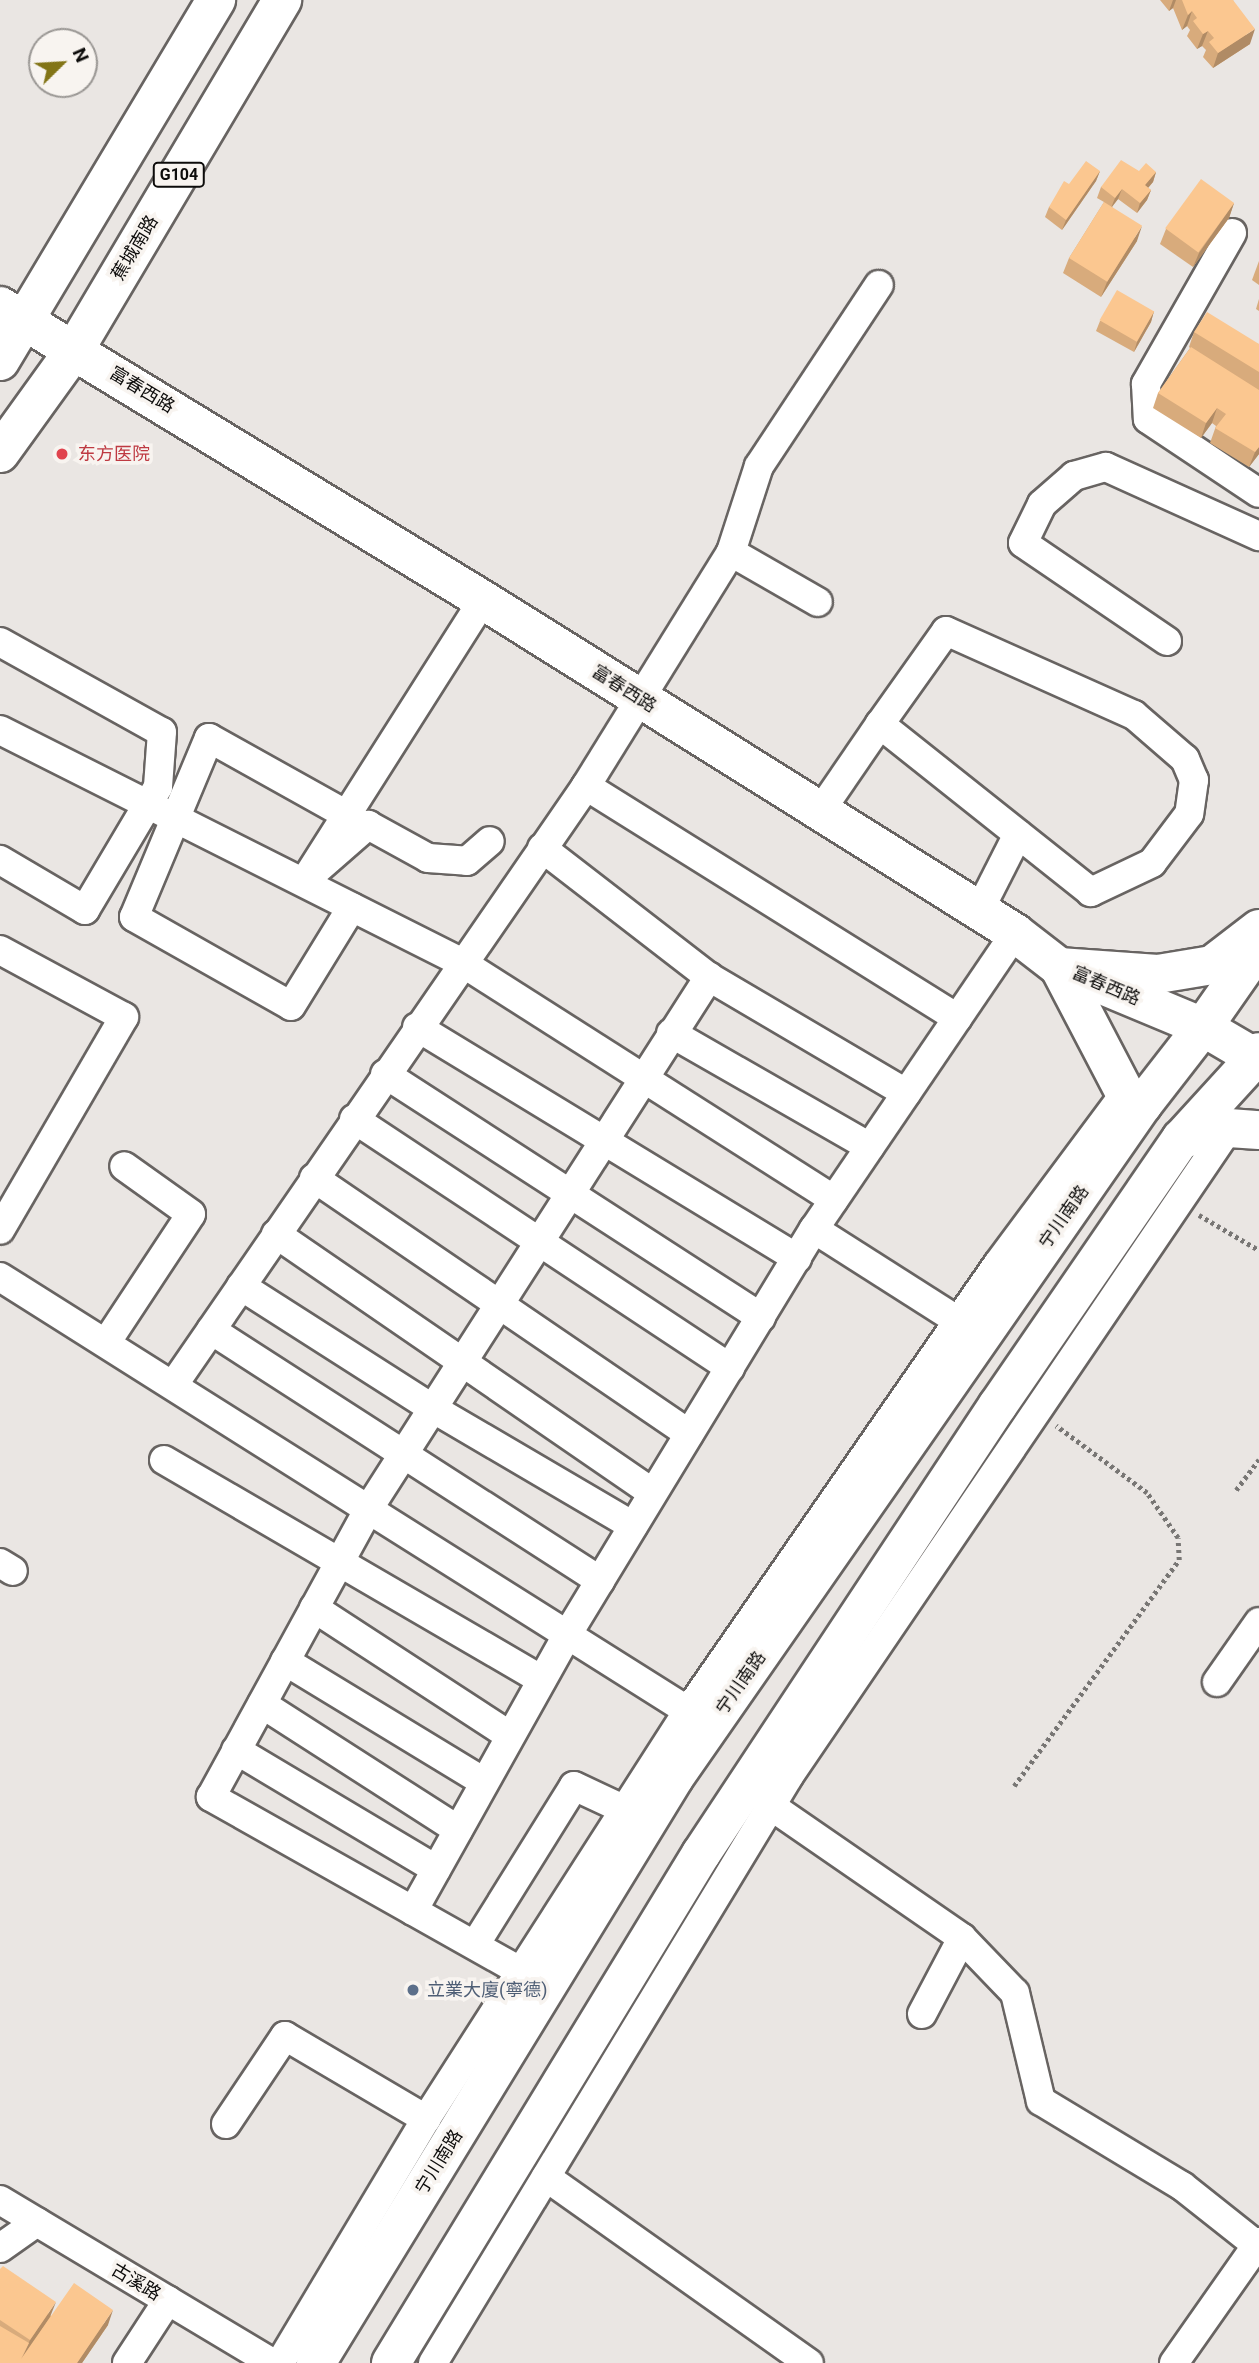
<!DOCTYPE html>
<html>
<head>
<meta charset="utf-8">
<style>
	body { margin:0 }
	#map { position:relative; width:1259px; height:2363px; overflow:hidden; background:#eae6e3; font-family:Roboto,"Noto Sans SC",sans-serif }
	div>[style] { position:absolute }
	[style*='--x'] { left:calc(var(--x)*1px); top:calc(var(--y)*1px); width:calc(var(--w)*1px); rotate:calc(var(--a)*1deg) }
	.path>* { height:4.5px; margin-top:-2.25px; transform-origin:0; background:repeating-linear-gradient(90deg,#787674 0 3.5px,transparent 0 7px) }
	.roads { filter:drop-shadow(2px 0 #686462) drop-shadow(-2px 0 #686462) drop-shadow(0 2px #686462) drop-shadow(0 -2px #686462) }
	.street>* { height:28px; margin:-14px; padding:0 14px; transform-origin:14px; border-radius:14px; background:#fff }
	.secondary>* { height:38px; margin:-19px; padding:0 19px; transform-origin:19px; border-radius:19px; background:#fff }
	.primary>* { height:38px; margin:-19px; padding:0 19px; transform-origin:19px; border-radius:19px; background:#fff }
	.highway>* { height:38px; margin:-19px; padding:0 19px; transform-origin:19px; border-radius:19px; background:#fff }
	.wall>* { inset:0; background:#d8ab7c }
	.shaded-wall>* { inset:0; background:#b08b65 }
	.building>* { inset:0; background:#fbc790; transform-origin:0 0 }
	.dots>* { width:19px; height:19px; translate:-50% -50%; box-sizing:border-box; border:4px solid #f8f4f0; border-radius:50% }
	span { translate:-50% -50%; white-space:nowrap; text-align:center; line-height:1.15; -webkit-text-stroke:7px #f8f4f0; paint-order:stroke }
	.shield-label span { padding:2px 5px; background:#f8f4f0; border:2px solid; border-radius:5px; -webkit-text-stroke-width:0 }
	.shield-label { font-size:16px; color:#0d0c0b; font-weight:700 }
	.street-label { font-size:18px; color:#0d0c0b }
	.health-label { font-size:18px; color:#be3a42 }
	.left { translate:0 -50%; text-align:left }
	.service-label { font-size:18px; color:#4e5e75 }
	.north { position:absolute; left:28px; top:28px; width:70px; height:70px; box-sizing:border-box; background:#f8f4f0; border:2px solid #9a9794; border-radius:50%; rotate:66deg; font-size:19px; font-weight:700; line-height:28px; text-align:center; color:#0d0c0b }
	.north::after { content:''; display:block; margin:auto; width:24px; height:32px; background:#827416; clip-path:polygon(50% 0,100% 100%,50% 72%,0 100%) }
</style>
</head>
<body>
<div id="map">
	<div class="path">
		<i style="--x:1199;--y:1215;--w:69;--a:30.3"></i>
		<i style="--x:1236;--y:1490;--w:38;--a:-53"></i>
		<i style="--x:1014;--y:1786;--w:280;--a:-53.9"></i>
		<i style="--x:1179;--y:1560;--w:22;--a:-93"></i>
		<i style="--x:1178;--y:1538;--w:55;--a:-124.6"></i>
		<i style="--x:1147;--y:1493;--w:113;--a:-143.6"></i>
	</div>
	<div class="roads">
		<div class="street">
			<i style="--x:1232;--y:233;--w:174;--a:119.7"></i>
			<i style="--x:1146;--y:384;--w:35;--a:87"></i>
			<i style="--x:1148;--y:419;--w:133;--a:33.7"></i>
			<i style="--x:731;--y:552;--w:100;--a:29.9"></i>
			<i style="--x:483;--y:600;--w:332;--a:122.4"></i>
			<i style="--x:305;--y:880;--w:84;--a:-41.1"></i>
			<i style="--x:368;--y:825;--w:68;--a:28.8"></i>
			<i style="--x:428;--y:858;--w:39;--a:4"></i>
			<i style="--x:467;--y:861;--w:30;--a:-41"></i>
			<i style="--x:1167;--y:641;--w:174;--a:-145.8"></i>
			<i style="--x:1023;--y:543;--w:43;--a:-64"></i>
			<i style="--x:1042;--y:504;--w:43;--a:-41.2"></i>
			<i style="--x:1074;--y:476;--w:33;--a:-16"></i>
			<i style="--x:1106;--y:467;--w:168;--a:24.3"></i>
			<i style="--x:0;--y:642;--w:185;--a:29.1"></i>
			<i style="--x:162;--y:732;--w:55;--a:94.2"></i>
			<i style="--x:158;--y:787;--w:143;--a:120.7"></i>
			<i style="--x:85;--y:910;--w:99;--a:-149.5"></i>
			<i style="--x:0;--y:730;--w:516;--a:26.71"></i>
			<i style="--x:461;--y:962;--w:442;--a:32.5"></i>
			<i style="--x:586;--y:786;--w:438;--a:32"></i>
			<i style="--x:819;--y:813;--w:108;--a:-55.6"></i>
			<i style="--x:880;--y:724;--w:114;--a:-54.6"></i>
			<i style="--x:946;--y:631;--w:206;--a:24.1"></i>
			<i style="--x:1134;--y:715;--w:67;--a:40.8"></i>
			<i style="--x:1185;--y:759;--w:23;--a:67"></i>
			<i style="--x:1194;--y:780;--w:34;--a:98"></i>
			<i style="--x:1189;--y:814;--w:61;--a:127.1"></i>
			<i style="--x:1152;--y:863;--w:68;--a:154.6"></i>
			<i style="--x:1091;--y:892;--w:270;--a:-141.5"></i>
			<i style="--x:347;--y:815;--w:158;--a:-150.8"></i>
			<i style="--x:209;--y:738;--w:194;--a:112.7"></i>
			<i style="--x:134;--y:917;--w:180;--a:29.5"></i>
			<i style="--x:291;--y:1006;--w:116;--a:-58.4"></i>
			<i style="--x:542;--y:848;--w:211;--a:37.7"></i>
			<i style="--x:709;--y:977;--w:229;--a:30.5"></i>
			<i style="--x:979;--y:911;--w:86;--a:-63.1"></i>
			<i style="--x:0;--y:950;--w:141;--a:28.4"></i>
			<i style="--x:124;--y:1017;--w:246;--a:120.2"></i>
			<i style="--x:417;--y:1027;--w:445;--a:31.3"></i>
			<i style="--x:671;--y:1033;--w:229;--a:29.8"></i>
			<i style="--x:385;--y:1074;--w:448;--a:32.9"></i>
			<i style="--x:354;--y:1119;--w:451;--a:33.5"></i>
			<i style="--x:314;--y:1178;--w:454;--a:34.3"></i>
			<i style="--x:814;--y:1229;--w:173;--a:32.5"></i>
			<i style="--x:276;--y:1234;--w:457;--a:34.5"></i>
			<i style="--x:0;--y:1277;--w:813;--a:32.24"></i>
			<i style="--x:241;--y:1286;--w:227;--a:32.6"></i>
			<i style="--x:432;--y:1408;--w:233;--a:30.4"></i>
			<i style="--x:211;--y:1330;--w:463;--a:32.8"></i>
			<i style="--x:106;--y:1343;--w:154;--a:-56.6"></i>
			<i style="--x:191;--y:1214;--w:82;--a:-144.4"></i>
			<i style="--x:174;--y:1384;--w:726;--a:-55.43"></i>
			<i style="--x:586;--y:786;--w:275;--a:-58.2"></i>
			<i style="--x:731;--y:552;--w:90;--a:-72"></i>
			<i style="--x:759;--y:466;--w:217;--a:-56.5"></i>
			<i style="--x:164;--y:1460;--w:437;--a:30.2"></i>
			<i style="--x:0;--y:1563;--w:15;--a:32"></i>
			<i style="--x:314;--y:1608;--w:234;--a:33.1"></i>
			<i style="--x:285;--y:1661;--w:233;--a:31.3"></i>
			<i style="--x:1217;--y:1682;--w:73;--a:-55"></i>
			<i style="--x:262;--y:1704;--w:233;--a:32.7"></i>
			<i style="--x:236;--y:1750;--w:233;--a:30.8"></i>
			<i style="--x:771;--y:1806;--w:232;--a:34.6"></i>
			<i style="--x:413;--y:1911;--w:316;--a:-60.8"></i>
			<i style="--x:567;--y:1635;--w:475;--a:-58.7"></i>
			<i style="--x:814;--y:1229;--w:358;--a:-55.8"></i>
			<i style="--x:475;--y:1945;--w:187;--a:-58.1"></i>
			<i style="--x:574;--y:1786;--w:54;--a:25.1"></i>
			<i style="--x:520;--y:1971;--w:355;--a:-150.6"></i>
			<i style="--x:211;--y:1797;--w:329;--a:-61.3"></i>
			<i style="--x:369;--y:1508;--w:631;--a:-57.37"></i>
			<i style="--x:922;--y:2014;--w:86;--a:-62.2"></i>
			<i style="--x:962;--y:1938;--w:76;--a:46.1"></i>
			<i style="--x:1015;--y:1993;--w:111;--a:76.5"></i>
			<i style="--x:1041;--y:2101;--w:165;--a:31.1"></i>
			<i style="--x:1182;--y:2186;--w:98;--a:38.4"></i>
			<i style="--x:226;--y:2124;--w:106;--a:-56.2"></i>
			<i style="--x:285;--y:2036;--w:164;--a:30.5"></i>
			<i style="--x:546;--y:2177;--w:322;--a:35.3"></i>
			<i style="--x:0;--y:2200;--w:317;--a:30.9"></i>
			<i style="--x:0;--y:2248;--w:45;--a:-35.1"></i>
			<i style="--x:127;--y:2363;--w:75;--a:-56.9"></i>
			<i style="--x:280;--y:2363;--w:284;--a:-59.1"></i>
			<i style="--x:426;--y:2119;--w:485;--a:-57.3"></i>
			<i style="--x:688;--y:1711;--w:543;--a:-55.28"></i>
			<i style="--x:997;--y:1265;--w:214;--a:-53.3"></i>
			<i style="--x:433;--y:2363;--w:687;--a:-58.76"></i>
			<i style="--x:789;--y:1776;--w:783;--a:-55.82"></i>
			<i style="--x:1174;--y:2363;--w:148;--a:-54.9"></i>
		</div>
		<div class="secondary">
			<i style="--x:0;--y:306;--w:565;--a:31.33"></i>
			<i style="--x:483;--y:600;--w:628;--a:32.04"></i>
			<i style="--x:1015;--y:933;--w:56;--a:37.7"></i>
			<i style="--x:1059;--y:967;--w:156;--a:22.6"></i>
			<i style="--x:1203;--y:1027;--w:65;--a:30.5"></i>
			<i style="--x:1143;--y:1104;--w:21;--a:-149"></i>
			<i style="--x:1125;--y:1093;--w:142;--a:-117.6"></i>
			<i style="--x:1059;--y:967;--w:99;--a:4"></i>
			<i style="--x:1158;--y:974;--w:55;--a:-9.5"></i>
			<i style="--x:1212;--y:965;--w:59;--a:-37.5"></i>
			<i style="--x:1181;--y:1139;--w:49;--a:-12.9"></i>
			<i style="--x:1229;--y:1128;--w:30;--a:4"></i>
			<i style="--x:316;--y:2363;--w:686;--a:-58.53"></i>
			<i style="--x:674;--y:1778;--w:821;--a:-55.17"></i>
			<i style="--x:1143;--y:1104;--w:98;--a:-52.1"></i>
			<i style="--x:391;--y:2363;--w:596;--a:-58.66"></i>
			<i style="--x:701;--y:1854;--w:538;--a:-56.52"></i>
			<i style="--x:998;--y:1405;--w:323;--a:-55.5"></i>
			<i style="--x:1181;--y:1139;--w:110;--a:-47.6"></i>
		</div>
		<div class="primary">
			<i style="--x:1203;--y:1027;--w:98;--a:-55"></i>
			<i style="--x:1255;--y:1058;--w:7;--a:-56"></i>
		</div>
		<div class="highway">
			<i style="--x:0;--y:361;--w:421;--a:-59.1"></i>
			<i style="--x:0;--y:453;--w:128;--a:-54.2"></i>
			<i style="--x:75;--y:349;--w:406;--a:-59.3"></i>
		</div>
	</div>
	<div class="wall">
		<i style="clip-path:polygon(1160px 0,1233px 0,1250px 44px,1213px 68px,1203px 57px,1206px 50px,1202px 46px,1197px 49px,1187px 36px,1190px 30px,1187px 26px,1182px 30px,1173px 8px,1169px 11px)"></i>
		<i style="clip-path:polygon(1100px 171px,1096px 181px,1062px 230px,1045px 217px,1049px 207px)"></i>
		<i style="clip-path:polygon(1139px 171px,1156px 172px,1153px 182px,1148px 188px,1151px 190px,1147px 200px,1137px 213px,1118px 199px,1112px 207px,1137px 241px,1101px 297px,1063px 273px,1069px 258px,1104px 202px,1097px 198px,1101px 187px)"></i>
		<i style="clip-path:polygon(1234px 203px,1229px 218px,1193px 267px,1160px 244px,1166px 229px)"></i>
		<i style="clip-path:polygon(1259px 261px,1259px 285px,1252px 280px)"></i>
		<i style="clip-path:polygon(1259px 299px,1259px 311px,1256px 309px)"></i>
		<i style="clip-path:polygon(1154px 311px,1151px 322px,1134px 352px,1096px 331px,1100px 321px)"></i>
		<i style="clip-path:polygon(1194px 332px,1259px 344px,1259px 454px,1249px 467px,1210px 443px,1216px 426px,1212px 423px,1201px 438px,1153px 408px,1158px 393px,1190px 348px,1189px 347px)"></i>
		<i style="clip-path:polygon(0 2269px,51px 2316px,108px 2325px,82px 2363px,0 2363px)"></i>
	</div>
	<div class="shaded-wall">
		<i style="clip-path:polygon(1173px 0,1176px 0,1173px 8px,1169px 11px)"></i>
		<i style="clip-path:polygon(1192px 11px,1187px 26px,1182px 30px,1188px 15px)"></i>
		<i style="clip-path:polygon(1255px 29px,1250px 44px,1213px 68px,1218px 53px)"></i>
		<i style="clip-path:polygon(1208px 31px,1202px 46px,1197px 49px,1203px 34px)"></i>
		<i style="clip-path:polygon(1100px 171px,1096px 181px,1062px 230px,1066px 220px)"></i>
		<i style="clip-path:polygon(1156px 172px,1153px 182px,1142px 195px,1145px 185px)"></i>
		<i style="clip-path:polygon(1122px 189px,1118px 199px,1111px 208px,1115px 198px)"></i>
		<i style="clip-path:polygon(1151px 190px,1147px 200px,1137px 213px,1140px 203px)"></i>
		<i style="clip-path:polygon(1234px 203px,1229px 218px,1193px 267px,1199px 253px)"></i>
		<i style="clip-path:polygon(1142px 226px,1137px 241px,1101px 297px,1107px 282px)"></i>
		<i style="clip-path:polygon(1154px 311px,1151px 322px,1134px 352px,1137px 342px)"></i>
		<i style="clip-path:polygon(1217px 408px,1212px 423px,1201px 438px,1206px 423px)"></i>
		<i style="clip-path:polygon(1259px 447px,1259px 454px,1249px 467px,1255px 452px)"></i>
		<i style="clip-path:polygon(56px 2302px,50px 2317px,20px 2363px,30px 2340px)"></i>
		<i style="clip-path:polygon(113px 2310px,108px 2325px,82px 2363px,77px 2363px)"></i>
	</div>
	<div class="building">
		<i style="clip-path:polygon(1182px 0,1233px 0,1255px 29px,1218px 53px,1209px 42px,1214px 38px,1208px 31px,1203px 34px,1193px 21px,1197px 18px,1192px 11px,1188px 15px)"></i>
		<i style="clip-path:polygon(1121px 160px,1139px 171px,1146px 163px,1156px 172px,1145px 185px,1151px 190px,1140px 203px,1122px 189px,1115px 198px,1101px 187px)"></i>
		<i style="clip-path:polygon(1086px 161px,1100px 171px,1066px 220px,1049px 207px,1064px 181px,1069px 184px)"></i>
		<i style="left:1201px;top:179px;width:41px;height:61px;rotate:36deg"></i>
		<i style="left:1104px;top:202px;width:45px;height:66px;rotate:32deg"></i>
		<i style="left:1117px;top:290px;width:43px;height:35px;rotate:30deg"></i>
		<i style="clip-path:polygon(1207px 312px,1259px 344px,1259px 372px,1194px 332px)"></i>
		<i style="clip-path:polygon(1191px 347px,1259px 390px,1259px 447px,1255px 452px,1215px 428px,1226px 414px,1217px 408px,1206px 423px,1158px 393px)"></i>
		<i style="clip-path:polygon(3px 2266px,56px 2302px,30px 2340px,0 2320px,0 2269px)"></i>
		<i style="clip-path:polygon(74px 2283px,113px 2310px,77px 2363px,0 2363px,0 2326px,29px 2343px,21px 2359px)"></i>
	</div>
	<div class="dots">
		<i style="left:62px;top:454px;background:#e0444e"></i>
		<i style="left:413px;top:1990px;background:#5c6f8a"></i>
	</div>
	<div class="shield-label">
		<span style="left:179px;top:175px">G104</span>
	</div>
	<div class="street-label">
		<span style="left:135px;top:248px;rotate:-59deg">蕉城南路</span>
		<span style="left:142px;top:390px;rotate:31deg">富春西路</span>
		<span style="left:624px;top:689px;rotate:32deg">富春西路</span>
		<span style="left:1106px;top:986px;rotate:23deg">富春西路</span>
		<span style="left:1064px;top:1217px;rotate:-55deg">宁川南路</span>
		<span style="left:741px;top:1683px;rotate:-55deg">宁川南路</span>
		<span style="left:439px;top:2162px;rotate:-58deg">宁川南路</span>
		<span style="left:136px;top:2282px;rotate:31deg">古溪路</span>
	</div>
	<div class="health-label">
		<span class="left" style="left:78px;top:454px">东方医院</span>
	</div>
	<div class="service-label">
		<span class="left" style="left:427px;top:1990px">立業大廈(寧德)</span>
	</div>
	<div class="north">N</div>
</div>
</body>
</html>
